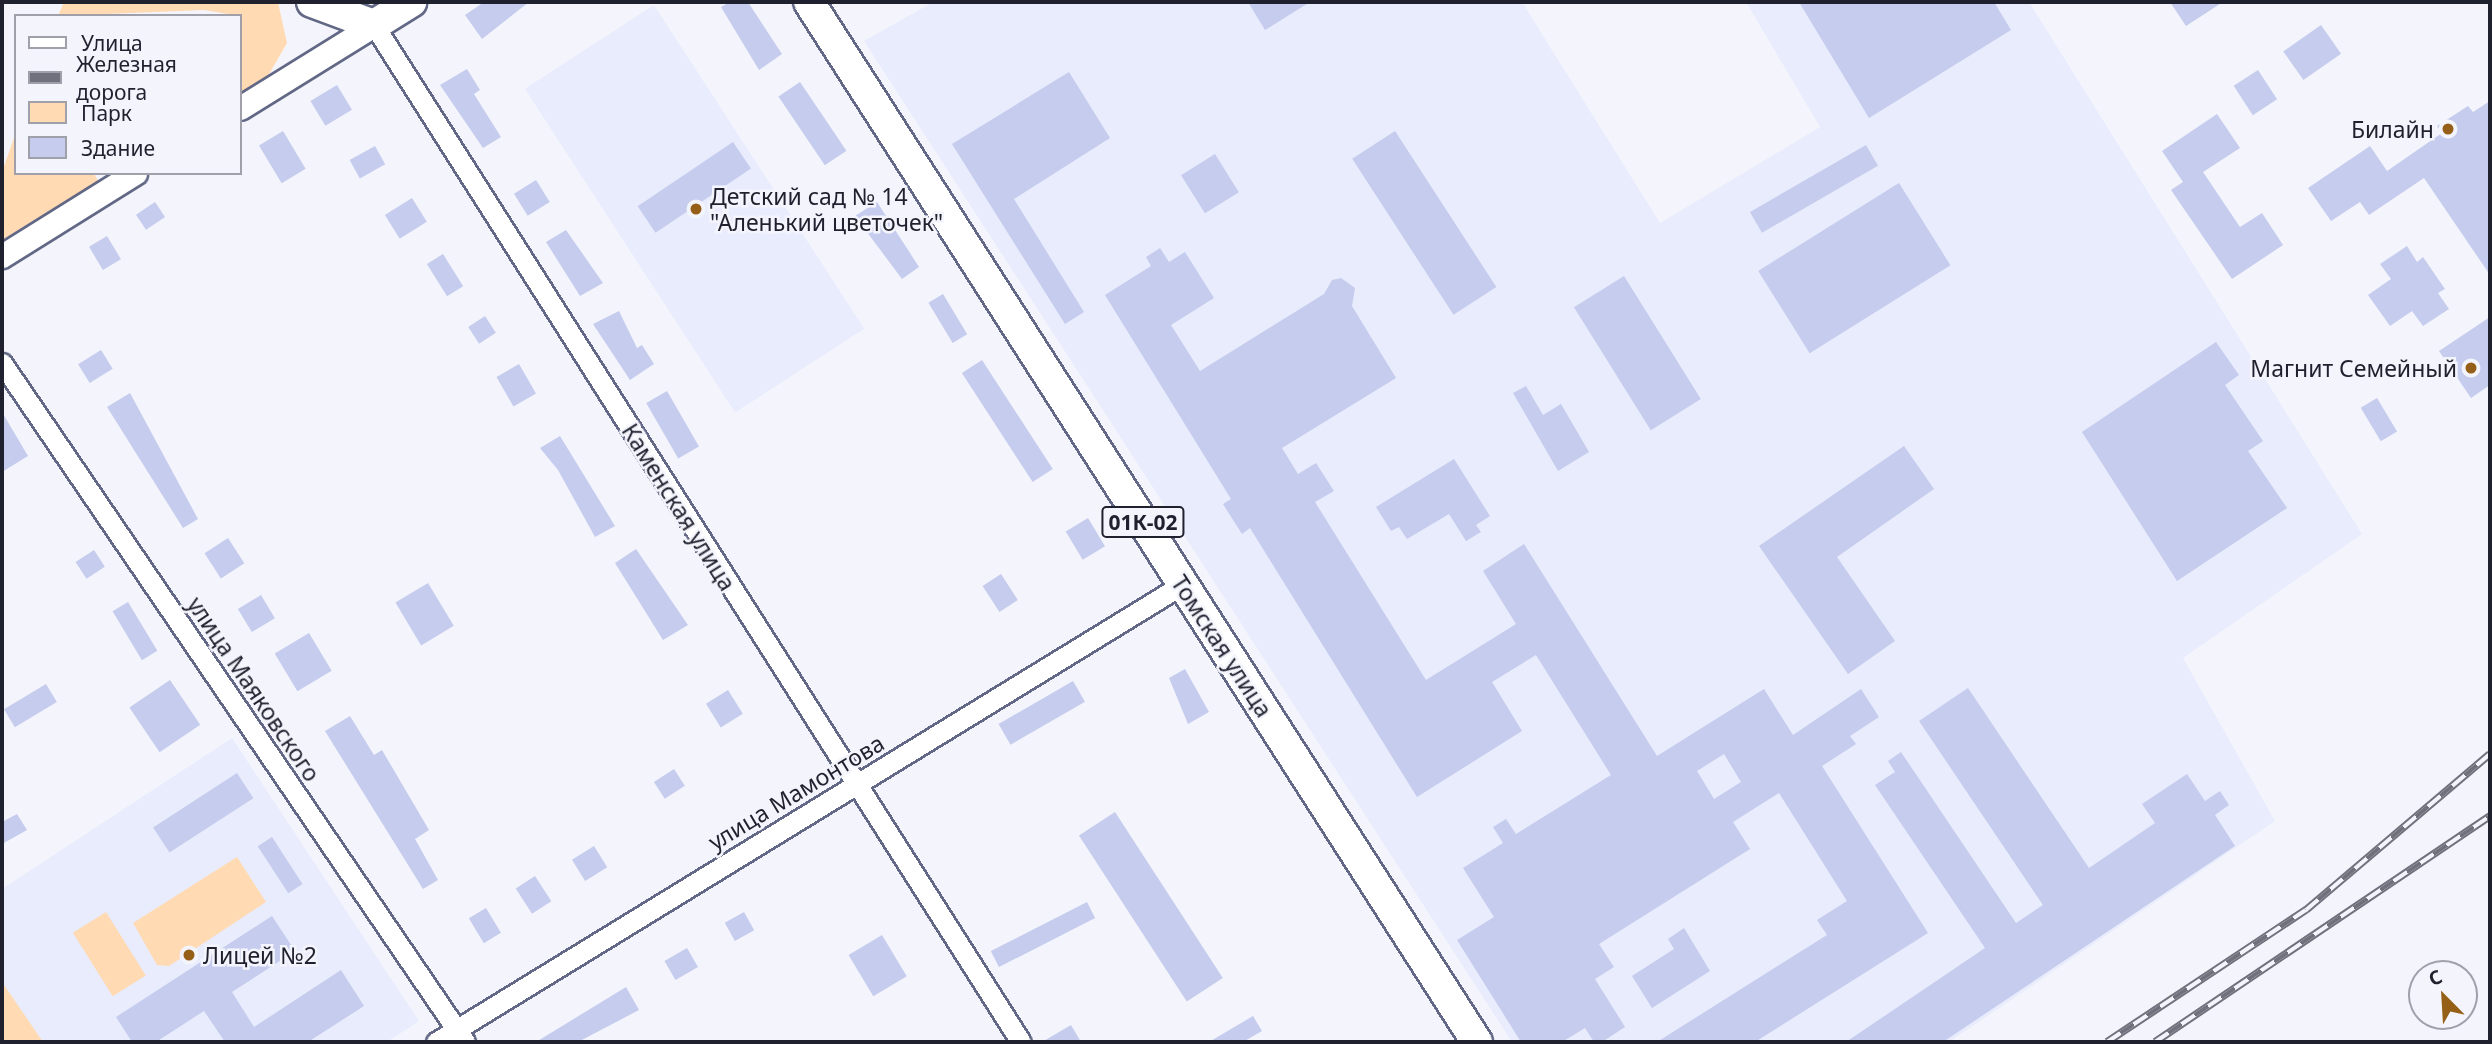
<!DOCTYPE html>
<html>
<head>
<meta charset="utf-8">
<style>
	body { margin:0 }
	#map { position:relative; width:2492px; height:1044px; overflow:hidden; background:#f4f5fc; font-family:"Noto Sans",sans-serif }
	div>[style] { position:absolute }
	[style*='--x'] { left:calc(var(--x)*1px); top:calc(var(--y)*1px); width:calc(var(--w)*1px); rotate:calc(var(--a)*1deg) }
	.built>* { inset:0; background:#e8ecfc; transform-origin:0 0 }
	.green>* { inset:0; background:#ffdab3; transform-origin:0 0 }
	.building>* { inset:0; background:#c5cced; transform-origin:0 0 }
	.roads { filter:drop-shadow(2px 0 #626885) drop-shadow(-2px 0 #626885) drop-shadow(0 2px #626885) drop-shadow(0 -2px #626885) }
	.minor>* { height:19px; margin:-9.5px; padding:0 9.5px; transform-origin:9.5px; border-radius:9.5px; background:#fff }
	.tertiary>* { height:23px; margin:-11.5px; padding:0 11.5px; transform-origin:11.5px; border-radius:11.5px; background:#fff }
	.primary>* { height:30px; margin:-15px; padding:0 15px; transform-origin:15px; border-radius:15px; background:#fff }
	.rail>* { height:8px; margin-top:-4px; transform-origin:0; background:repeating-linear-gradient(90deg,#f4f5fc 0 16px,#70717c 0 32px); box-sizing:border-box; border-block:2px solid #70717c }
	.dots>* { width:19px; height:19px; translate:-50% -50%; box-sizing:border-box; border:4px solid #f4f5fc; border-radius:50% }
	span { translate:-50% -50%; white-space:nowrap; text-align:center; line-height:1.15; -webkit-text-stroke:5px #f4f5fc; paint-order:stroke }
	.shield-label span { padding:2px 5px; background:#f4f5fc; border:2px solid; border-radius:5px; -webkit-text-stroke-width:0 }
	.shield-label { font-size:21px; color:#1f212e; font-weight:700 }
	.poi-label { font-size:23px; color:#1f212e }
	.right { translate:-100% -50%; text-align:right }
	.left { translate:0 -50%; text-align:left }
	.street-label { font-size:23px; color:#1f212e }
	.frame { position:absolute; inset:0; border:4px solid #1f212e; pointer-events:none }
	.legend { position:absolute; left:14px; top:14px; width:228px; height:161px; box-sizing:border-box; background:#f4f5fc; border:2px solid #9fa0aa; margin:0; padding:9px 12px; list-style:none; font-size:21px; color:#1f212e }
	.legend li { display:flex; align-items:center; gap:14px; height:35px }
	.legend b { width:35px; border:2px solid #9fa0aa }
	.north { position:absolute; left:2408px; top:960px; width:70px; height:70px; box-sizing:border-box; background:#f4f5fc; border:2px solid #9fa0aa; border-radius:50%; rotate:336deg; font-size:19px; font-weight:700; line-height:28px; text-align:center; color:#1f212e }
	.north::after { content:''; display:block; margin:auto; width:24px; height:32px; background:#955f17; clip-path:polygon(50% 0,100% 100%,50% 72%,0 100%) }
</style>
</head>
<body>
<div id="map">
	<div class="built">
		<i style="clip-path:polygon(933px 2px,1522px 2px,1660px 223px,1820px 127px,1746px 2px,2029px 2px,2362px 534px,2183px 658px,2275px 821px,1949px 1042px,1512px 1042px,864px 41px)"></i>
		<i style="left:654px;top:5px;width:386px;height:154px;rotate:57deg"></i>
		<i style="clip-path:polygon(232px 738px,419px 1021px,387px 1042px,2px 1042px,2px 889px)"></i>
	</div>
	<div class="green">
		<i style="clip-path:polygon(64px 2px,278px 2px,287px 43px,268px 76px,240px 94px,240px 16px,204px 10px,58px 16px)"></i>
		<i style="clip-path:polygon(16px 132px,16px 173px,94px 173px,98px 181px,2px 240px,2px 172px)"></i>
		<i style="clip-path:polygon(237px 857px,266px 902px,169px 966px,157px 965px,133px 923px)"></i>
		<i style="left:106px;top:912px;width:75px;height:39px;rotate:58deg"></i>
		<i style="clip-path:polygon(2px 982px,43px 1042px,2px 1042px)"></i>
	</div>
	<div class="building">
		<i style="clip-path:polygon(484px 2px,529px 2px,482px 39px,465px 15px)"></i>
		<i style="clip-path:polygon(730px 2px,748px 2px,782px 54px,759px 70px,721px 7px)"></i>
		<i style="clip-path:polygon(1248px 2px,1310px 2px,1265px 30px)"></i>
		<i style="clip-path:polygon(1799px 2px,1994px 2px,2011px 30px,1869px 118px)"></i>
		<i style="clip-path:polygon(2170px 2px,2223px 2px,2186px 26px)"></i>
		<i style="left:2321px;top:25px;width:35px;height:46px;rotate:55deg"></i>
		<i style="clip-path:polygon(467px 69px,480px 90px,474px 94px,501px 137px,483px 148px,440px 85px)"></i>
		<i style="left:2258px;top:70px;width:35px;height:29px;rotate:57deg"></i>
		<i style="clip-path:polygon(1069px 72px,1110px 138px,1014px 199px,1084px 312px,1065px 324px,952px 144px)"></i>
		<i style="left:800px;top:82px;width:83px;height:26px;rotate:56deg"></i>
		<i style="left:337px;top:85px;width:29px;height:31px;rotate:59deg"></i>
		<i style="clip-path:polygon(2490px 101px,2490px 275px,2424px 178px,2369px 215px,2360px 202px,2331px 221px,2308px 188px,2370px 146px,2387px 171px,2442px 133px,2437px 126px,2468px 106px,2473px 112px)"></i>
		<i style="clip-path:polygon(2217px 114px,2240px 148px,2203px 172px,2240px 227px,2262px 213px,2283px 245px,2232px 279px,2171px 190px,2183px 182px,2162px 151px)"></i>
		<i style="left:283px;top:131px;width:44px;height:28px;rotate:59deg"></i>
		<i style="left:1395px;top:131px;width:186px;height:51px;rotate:57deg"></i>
		<i style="left:733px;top:142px;width:32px;height:115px;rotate:56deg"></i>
		<i style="left:1866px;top:145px;width:24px;height:134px;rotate:60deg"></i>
		<i style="left:375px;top:146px;width:21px;height:29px;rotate:61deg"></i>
		<i style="left:1215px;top:154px;width:45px;height:40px;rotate:58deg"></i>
		<i style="left:536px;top:180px;width:26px;height:26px;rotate:58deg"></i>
		<i style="left:1899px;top:183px;width:97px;height:166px;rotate:58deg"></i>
		<i style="left:412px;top:198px;width:28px;height:32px;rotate:58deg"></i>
		<i style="left:155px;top:202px;width:18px;height:23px;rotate:56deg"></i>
		<i style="clip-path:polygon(877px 202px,919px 267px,902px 279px,855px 216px)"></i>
		<i style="clip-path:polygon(566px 230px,603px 283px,580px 296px,546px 242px)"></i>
		<i style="left:107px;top:236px;width:27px;height:21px;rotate:59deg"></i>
		<i style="clip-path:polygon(2407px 246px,2417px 262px,2423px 257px,2445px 289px,2438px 293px,2449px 309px,2423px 326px,2412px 311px,2390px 326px,2368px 295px,2391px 279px,2380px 264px)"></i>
		<i style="clip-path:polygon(evenodd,1160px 248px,1169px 262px,1185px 252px,1214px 298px,1171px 325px,1200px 371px,1324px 294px,1332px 280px,1341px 278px,1355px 288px,1352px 306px,1396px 378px,1282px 448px,1298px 474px,1316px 463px,1334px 491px,1315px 502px,1426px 680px,1516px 624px,1483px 571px,1524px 544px,1657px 756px,1764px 689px,1793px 735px,1861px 689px,1879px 717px,1850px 736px,1856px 744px,1822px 766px,1928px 933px,1755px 1042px,1657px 1042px,1827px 935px,1817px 920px,1847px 901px,1779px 793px,1733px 822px,1750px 849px,1599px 944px,1614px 967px,1595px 979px,1625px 1027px,1602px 1042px,1594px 1042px,1585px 1028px,1562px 1042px,1521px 1042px,1457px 940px,1494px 917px,1463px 868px,1503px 843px,1493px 827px,1506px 819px,1516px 834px,1611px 775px,1536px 655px,1492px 682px,1522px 731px,1417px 797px,1250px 528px,1242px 534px,1223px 504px,1231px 499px,1105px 295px,1151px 266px,1146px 257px,1160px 248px,1724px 754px,1741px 782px,1714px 799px,1697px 771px,1724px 754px)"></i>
		<i style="left:443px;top:254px;width:38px;height:19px;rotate:58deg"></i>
		<i style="left:1624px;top:276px;width:145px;height:59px;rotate:58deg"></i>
		<i style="left:943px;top:294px;width:47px;height:17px;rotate:59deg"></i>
		<i style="clip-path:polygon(619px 311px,637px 348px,642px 345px,654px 364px,630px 380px,593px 324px)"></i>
		<i style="left:485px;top:316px;width:20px;height:20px;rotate:57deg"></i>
		<i style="clip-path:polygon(2490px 317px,2490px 385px,2471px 398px,2439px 351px)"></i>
		<i style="clip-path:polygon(2216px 342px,2239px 375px,2225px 385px,2263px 441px,2248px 451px,2287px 508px,2177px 581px,2082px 432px)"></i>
		<i style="left:101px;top:350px;width:22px;height:27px;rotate:58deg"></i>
		<i style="left:982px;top:360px;width:130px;height:24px;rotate:57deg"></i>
		<i style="left:519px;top:364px;width:34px;height:26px;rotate:60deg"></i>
		<i style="clip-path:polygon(1526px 386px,1543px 415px,1561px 404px,1589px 452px,1558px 471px,1513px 393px)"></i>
		<i style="left:667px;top:391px;width:64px;height:24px;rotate:60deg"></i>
		<i style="clip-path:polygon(130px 393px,198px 519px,183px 528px,107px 407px)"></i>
		<i style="left:2377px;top:398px;width:39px;height:19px;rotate:59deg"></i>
		<i style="clip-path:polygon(2px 412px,28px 456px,2px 472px)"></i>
		<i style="clip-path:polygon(560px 436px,615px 526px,595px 537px,558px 470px,540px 448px)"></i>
		<i style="clip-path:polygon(1904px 446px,1934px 489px,1837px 557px,1895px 641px,1848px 674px,1759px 546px)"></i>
		<i style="clip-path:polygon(1454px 459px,1490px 516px,1476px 525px,1481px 532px,1466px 541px,1449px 514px,1407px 539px,1399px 527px,1391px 531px,1376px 507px)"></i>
		<i style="left:1088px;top:518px;width:33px;height:26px;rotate:59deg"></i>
		<i style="left:228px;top:538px;width:30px;height:28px;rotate:57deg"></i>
		<i style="clip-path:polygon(636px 549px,688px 625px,663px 640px,615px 563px)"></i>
		<i style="left:94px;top:550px;width:20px;height:22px;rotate:57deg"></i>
		<i style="left:1001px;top:574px;width:31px;height:22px;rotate:57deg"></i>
		<i style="left:428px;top:583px;width:50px;height:38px;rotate:59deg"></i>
		<i style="left:261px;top:595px;width:27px;height:27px;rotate:59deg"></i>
		<i style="left:128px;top:602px;width:57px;height:18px;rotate:59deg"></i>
		<i style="left:309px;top:633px;width:44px;height:40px;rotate:59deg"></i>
		<i style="clip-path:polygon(1185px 669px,1209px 712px,1188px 724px,1169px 678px)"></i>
		<i style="left:170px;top:680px;width:54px;height:49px;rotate:56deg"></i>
		<i style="left:1073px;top:681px;width:24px;height:86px;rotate:60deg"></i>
		<i style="left:46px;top:684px;width:21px;height:49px;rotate:59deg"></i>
		<i style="clip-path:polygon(1968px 688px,2089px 868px,2155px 823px,2142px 804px,2187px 774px,2205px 801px,2220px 791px,2229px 805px,2215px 815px,2235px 846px,1943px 1042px,1846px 1042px,1985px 948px,1875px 785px,1895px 772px,1888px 761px,1901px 752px,2016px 923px,2043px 905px,1919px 721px)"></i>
		<i style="left:728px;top:690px;width:28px;height:26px;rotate:58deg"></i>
		<i style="clip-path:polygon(350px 716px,374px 755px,382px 750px,429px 830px,415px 839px,438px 880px,423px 889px,325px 731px)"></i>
		<i style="left:674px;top:769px;width:20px;height:24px;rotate:57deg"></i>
		<i style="left:237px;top:773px;width:30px;height:100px;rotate:57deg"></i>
		<i style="left:1115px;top:812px;width:198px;height:43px;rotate:57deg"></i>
		<i style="clip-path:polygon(17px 814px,27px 830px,2px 844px,2px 822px)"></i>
		<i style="left:272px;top:837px;width:56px;height:17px;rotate:57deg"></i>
		<i style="left:594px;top:846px;width:25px;height:26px;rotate:58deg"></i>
		<i style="left:535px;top:876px;width:30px;height:23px;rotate:57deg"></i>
		<i style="left:1087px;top:902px;width:18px;height:108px;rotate:63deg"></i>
		<i style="left:486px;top:908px;width:29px;height:20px;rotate:59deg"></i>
		<i style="left:744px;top:912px;width:21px;height:22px;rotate:61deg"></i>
		<i style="clip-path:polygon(272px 916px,295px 951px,232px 992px,254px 1027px,341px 970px,364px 1006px,308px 1042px,225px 1042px,204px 1011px,156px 1042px,132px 1042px,116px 1017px)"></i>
		<i style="clip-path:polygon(1684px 928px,1710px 971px,1652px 1008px,1632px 976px,1674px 949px,1668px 939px)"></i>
		<i style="left:882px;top:935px;width:48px;height:39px;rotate:59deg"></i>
		<i style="left:687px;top:948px;width:22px;height:26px;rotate:60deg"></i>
		<i style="clip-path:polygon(626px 987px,639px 1010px,578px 1042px,536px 1042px)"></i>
		<i style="clip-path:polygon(1253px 1016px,1262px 1031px,1243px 1042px,1209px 1042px)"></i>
		<i style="clip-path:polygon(1071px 1025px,1081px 1042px,1042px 1042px)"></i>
	</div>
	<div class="roads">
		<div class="minor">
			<i style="--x:374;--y:25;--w:1205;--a:57.54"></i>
			<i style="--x:2;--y:363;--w:822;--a:55.71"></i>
			<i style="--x:436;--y:1042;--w:876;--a:-31.51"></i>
		</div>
		<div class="tertiary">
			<i style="--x:240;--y:108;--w:158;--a:-31.8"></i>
			<i style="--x:2;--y:256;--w:157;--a:-32"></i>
		</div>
		<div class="primary">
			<i style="--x:312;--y:2;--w:66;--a:20.4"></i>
			<i style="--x:374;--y:25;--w:44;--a:-31.9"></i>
			<i style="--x:809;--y:2;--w:1236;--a:57.29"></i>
		</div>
	</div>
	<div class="rail">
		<i style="--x:2107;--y:1042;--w:239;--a:-33.6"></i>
		<i style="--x:2306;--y:910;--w:241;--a:-40.3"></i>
		<i style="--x:2155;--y:1042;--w:404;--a:-34"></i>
	</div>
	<div class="dots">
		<i style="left:2448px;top:129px;background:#955f17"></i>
		<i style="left:696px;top:209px;background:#955f17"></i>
		<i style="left:2471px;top:368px;background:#955f17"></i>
		<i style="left:189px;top:955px;background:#955f17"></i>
	</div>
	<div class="shield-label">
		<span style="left:1143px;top:522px">01К-02</span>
	</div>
	<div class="poi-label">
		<span class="right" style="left:2434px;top:129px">Билайн</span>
		<span class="left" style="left:710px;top:209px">Детский сад № 14<br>"Аленький цветочек"</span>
		<span class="right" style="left:2457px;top:368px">Магнит Семейный</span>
		<span class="left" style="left:203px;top:955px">Лицей №2</span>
	</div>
	<div class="street-label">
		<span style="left:679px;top:507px;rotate:58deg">Каменская улица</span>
		<span style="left:1222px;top:646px;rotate:57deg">Томская улица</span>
		<span style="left:254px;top:689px;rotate:56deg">улица Маяковского</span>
		<span style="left:796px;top:792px;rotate:-31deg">улица Мамонтова</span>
	</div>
	<div class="frame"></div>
	<ul class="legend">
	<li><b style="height:9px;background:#fff"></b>Улица</li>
	<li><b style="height:9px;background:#70717c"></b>Железная дорога</li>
	<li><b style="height:19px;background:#ffdab3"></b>Парк</li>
	<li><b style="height:19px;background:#c5cced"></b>Здание</li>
	</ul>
	<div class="north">С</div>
</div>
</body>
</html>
